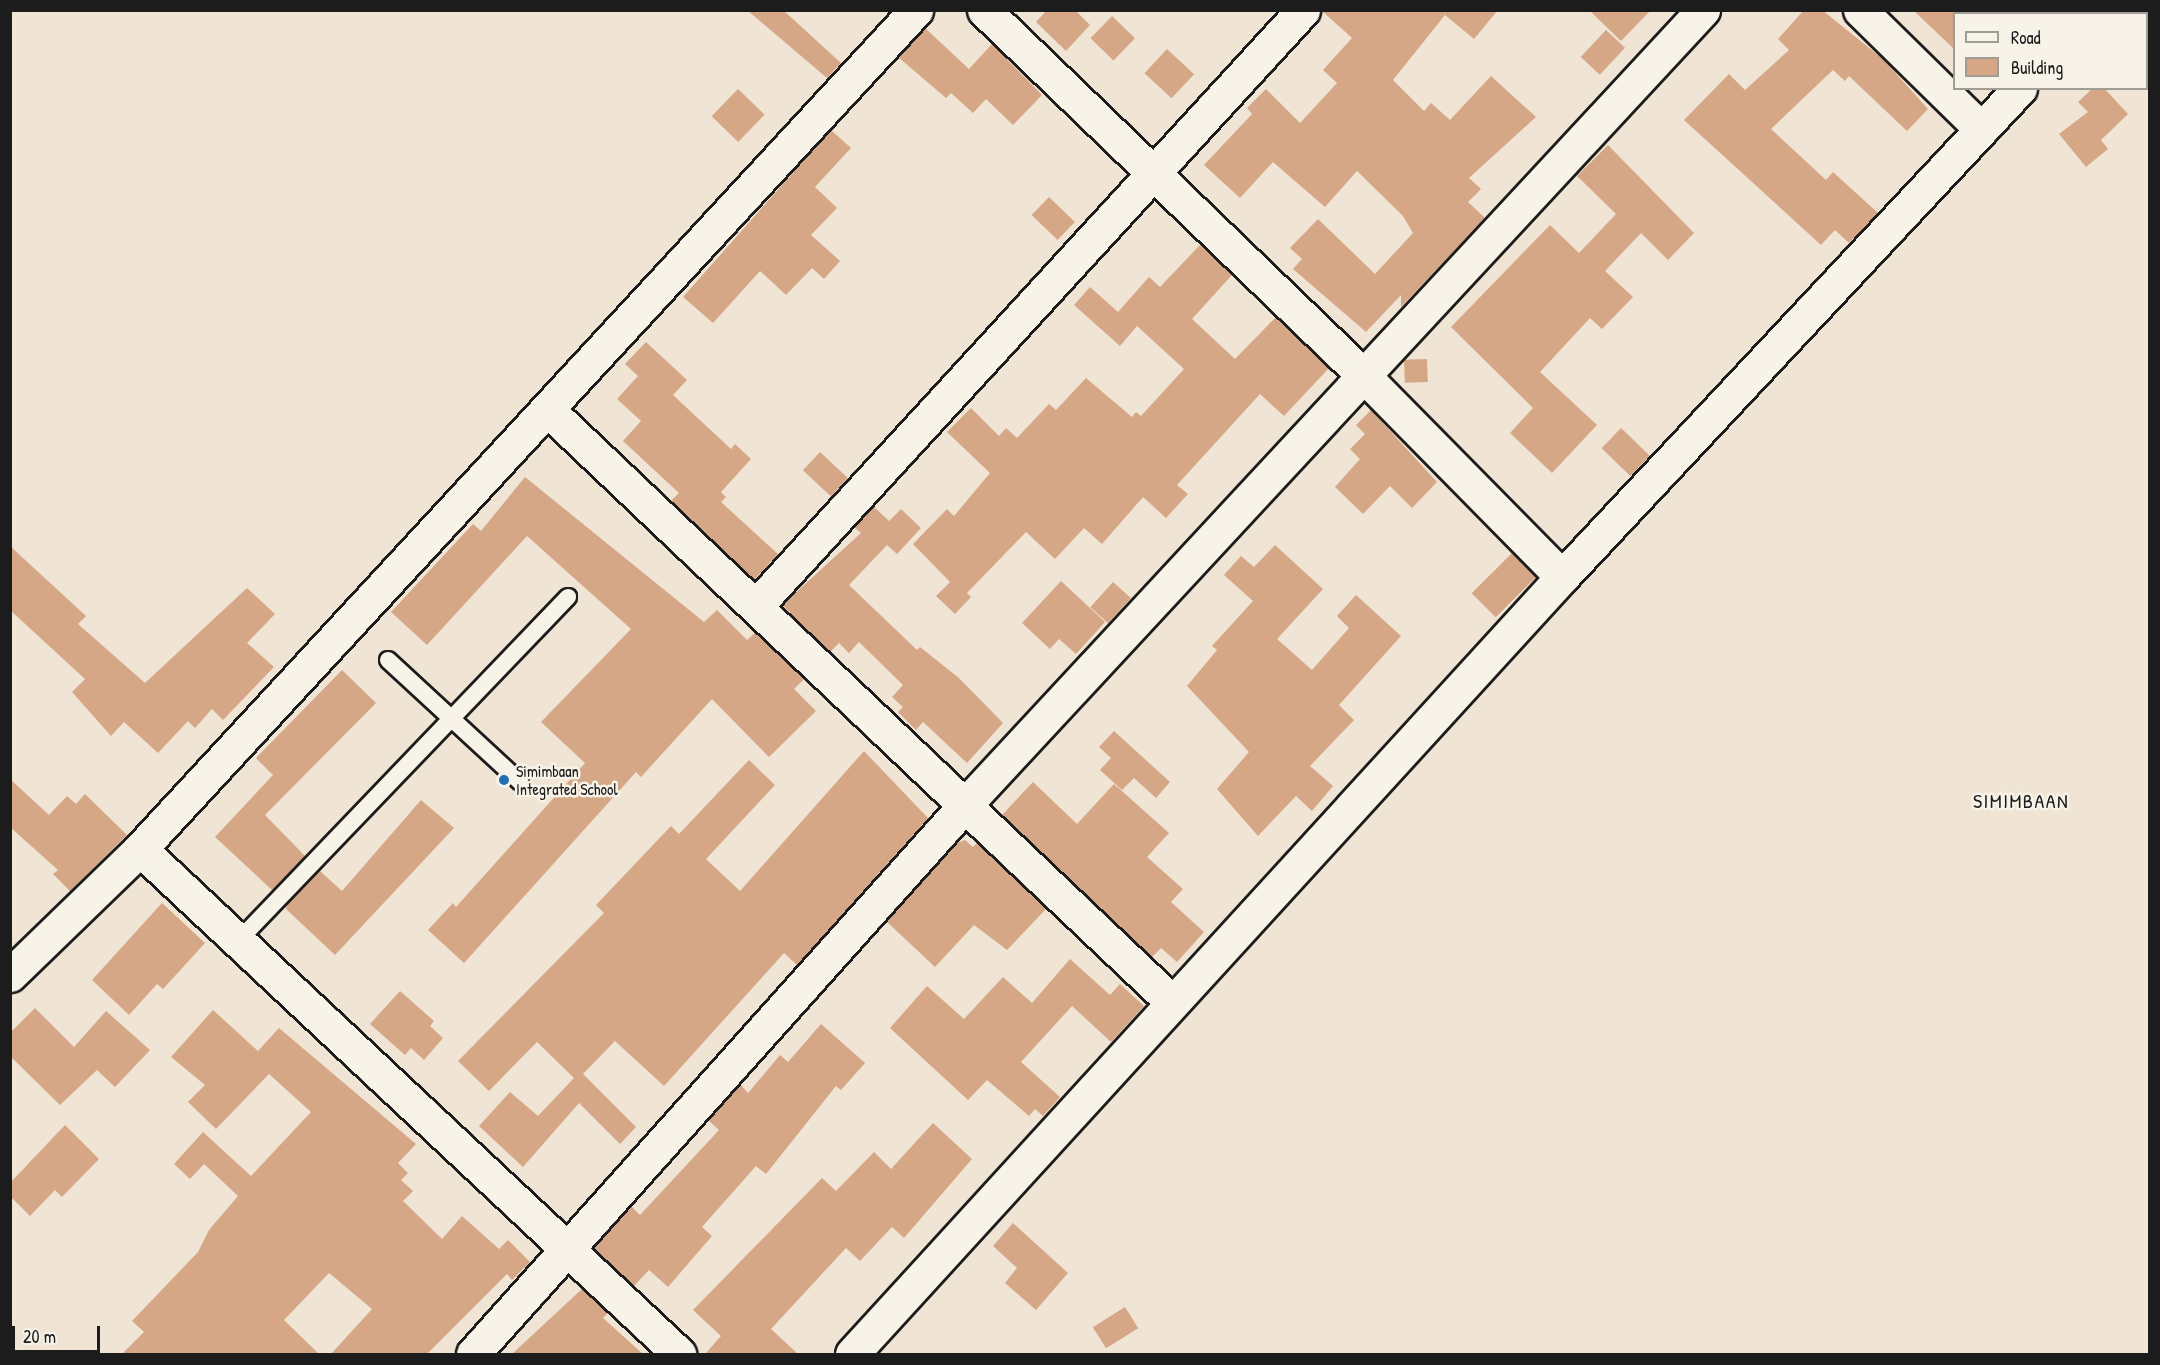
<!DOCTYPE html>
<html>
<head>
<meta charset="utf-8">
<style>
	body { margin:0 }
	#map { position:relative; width:2160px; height:1365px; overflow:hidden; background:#f0e4d4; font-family:"Patrick Hand",sans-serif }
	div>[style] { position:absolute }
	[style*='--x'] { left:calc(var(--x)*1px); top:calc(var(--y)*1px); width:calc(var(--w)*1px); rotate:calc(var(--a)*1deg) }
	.building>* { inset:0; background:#d5a786; transform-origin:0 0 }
	.roads { filter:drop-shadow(2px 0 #1c1c1c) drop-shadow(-2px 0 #1c1c1c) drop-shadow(0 2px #1c1c1c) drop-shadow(0 -2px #1c1c1c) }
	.service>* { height:16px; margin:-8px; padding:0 8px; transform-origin:8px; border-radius:8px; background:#f7f3e8 }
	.minor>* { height:33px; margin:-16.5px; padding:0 16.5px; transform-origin:16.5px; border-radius:16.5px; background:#f7f3e8 }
	.dots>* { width:16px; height:16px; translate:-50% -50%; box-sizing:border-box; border:3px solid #f7f3e8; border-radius:50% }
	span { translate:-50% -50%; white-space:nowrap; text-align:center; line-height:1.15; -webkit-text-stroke:5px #f7f3e8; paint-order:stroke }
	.poi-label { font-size:16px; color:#1c1c1c }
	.left { translate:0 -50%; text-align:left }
	.quarter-label { font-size:20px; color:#1c1c1c; letter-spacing:1.5px }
	.frame { position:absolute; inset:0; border:12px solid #1c1c1c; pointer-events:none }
	.legend { position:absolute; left:1953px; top:12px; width:195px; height:78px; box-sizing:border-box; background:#f7f3e8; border:2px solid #9f9d96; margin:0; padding:8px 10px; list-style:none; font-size:18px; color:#1c1c1c }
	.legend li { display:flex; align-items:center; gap:12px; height:30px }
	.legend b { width:30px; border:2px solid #9f9d96 }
	.scale { position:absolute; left:12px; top:1326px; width:88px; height:27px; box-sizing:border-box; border:3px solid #1c1c1c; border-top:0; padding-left:8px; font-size:18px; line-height:21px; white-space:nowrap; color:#1c1c1c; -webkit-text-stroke:4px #f7f3e8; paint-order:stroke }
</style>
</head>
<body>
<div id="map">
	<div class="building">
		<i style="clip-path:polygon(747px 10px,783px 10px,841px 63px,827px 78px)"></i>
		<i style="clip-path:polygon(1047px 10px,1075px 10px,1090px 25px,1066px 51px,1036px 22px)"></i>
		<i style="clip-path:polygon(1321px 10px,1498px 10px,1474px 39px,1445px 15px,1393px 80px,1424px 111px,1431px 103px,1450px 120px,1491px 76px,1536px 117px,1469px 178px,1481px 189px,1468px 202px,1485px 218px,1401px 307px,1401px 295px,1366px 332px,1293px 269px,1302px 259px,1290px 248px,1318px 219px,1375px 274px,1413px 233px,1403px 216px,1357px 171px,1325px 207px,1273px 162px,1240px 198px,1204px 165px,1252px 114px,1247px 108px,1266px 89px,1300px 123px,1337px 83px,1323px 70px,1352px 38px)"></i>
		<i style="clip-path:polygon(1589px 10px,1651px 10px,1621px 41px)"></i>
		<i style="clip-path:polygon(1804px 10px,1822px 10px,1883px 59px,1928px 109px,1907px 131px,1849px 76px,1845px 81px,1833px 70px,1771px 129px,1826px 180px,1833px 172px,1878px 213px,1849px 243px,1835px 230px,1821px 245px,1684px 120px,1729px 74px,1745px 90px,1789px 50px,1778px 39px)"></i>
		<i style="clip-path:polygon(1913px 10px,1954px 10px,1954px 49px)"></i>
		<i style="left:1112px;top:16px;width:32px;height:31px;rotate:44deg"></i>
		<i style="clip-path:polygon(925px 28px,969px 69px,992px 44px,1042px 95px,1013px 125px,986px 99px,973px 113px,951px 93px,946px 98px,898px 57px)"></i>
		<i style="left:1606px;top:30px;width:26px;height:37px;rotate:43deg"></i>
		<i style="left:1167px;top:49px;width:37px;height:33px;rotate:43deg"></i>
		<i style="clip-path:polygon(2093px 88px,2104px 88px,2128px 114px,2101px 140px,2108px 149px,2086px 167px,2059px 134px,2088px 112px,2078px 102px)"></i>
		<i style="left:738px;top:89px;width:37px;height:38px;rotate:44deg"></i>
		<i style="clip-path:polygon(831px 130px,851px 148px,815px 187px,837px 208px,811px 235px,840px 261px,824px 279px,812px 268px,786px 295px,760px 271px,713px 323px,683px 297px)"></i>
		<i style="clip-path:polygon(1608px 145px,1694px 233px,1668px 260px,1641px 233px,1605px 271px,1633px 297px,1602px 329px,1590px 318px,1540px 372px,1597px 425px,1552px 473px,1510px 433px,1533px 408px,1451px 327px,1550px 225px,1579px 253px,1616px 214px,1577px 176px)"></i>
		<i style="left:1049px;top:197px;width:36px;height:25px;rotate:44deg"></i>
		<i style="clip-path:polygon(1200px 245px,1232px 275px,1192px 319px,1235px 359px,1276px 317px,1329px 368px,1284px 416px,1260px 394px,1177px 485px,1188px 494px,1166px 518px,1143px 497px,1102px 544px,1084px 528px,1055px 559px,1026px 532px,967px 593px,971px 597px,955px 614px,936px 596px,950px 582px,913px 544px,947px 509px,954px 516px,990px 473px,947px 432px,971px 408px,999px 436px,1006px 428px,1017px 438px,1049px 404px,1056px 410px,1086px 378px,1132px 417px,1136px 412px,1141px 416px,1184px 369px,1137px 326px,1120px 346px,1074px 305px,1090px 287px,1118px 312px,1149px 277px,1160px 287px)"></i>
		<i style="clip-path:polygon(646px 342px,687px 380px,673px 395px,731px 449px,735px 444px,751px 459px,721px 492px,726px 497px,721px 502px,778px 554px,754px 580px,671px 501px,679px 493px,623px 441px,641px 421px,617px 399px,638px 376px,625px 364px)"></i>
		<i style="left:1427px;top:359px;width:23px;height:23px;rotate:88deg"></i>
		<i style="clip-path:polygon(1371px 410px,1437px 482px,1412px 508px,1390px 486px,1363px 514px,1335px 487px,1360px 459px,1350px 449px,1365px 434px,1356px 425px)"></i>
		<i style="left:1621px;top:428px;width:40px;height:28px;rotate:44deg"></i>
		<i style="left:820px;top:452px;width:38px;height:25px;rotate:43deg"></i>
		<i style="clip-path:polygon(525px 477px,704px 622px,717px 610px,747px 640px,755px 633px,804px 679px,794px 689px,816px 711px,769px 757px,712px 699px,641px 777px,636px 772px,464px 963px,428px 930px,453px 903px,456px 907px,585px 763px,541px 722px,631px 629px,527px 536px,427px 645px,391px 612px,473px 524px,481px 531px)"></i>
		<i style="clip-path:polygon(873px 506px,889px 521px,901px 509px,921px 528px,897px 554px,887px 545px,849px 585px,917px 650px,920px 647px,959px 678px,1003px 723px,967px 763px,923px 722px,916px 730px,898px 712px,903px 707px,892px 697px,903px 685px,859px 642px,849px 653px,839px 643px,830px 652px,782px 605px,861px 533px,854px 527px)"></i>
		<i style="clip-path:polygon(1275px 545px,1323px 589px,1277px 639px,1312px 670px,1349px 628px,1337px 616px,1356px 595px,1401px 636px,1339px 705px,1354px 720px,1310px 766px,1333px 786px,1312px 811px,1296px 796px,1258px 836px,1217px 789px,1249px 752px,1187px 686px,1217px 650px,1212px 646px,1253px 601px,1224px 575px,1241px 556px,1254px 567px)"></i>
		<i style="clip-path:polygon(10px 546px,86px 616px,78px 624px,145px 683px,247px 588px,275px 614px,247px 643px,274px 667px,223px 720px,212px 709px,195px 728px,188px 721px,158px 753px,124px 722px,111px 736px,72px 692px,85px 679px,10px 610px)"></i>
		<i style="left:1512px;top:553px;width:34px;height:57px;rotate:45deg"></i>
		<i style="clip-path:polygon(1061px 581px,1105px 622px,1076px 654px,1059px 639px,1050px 649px,1022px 623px)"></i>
		<i style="left:1113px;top:582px;width:24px;height:34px;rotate:42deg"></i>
		<i style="clip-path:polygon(342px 670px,376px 703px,265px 815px,305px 856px,272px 890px,215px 837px,273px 775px,256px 758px)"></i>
		<i style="clip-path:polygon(1114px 731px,1170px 782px,1156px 798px,1134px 778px,1122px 790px,1100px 770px,1111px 758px,1099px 747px)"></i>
		<i style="clip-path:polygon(864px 751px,928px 818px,797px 965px,784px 953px,664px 1086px,615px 1041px,583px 1074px,636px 1127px,620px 1144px,579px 1103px,523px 1167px,479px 1126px,510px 1092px,538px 1116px,574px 1078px,537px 1042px,489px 1091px,458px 1061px,604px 913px,596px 905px,671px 826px,679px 834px,749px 760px,775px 785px,706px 859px,740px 891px)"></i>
		<i style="clip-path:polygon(10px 779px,49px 815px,67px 796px,76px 804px,85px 794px,127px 835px,70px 891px,53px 874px,58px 870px,10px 827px)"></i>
		<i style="clip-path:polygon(1033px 782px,1077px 824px,1114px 784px,1169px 833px,1147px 857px,1183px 889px,1171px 902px,1204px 932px,1177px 962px,1161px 948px,1152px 957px,1002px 815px)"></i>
		<i style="clip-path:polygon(421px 800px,454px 828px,335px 955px,286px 909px,287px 905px,320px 871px,342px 891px)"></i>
		<i style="clip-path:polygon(965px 840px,973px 847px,977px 843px,1046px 909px,1007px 950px,974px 925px,935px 967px,886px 921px,956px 843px)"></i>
		<i style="clip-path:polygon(162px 903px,205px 943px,163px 989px,157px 984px,129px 1015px,92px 980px)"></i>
		<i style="clip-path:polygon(1070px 959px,1110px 995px,1120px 984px,1144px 1006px,1111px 1042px,1072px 1006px,1021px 1062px,1060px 1097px,1043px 1116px,1035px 1109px,1029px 1116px,987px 1080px,968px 1100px,890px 1028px,927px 986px,964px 1019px,1003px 977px,1032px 1003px)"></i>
		<i style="clip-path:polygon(400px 991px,434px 1021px,430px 1026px,443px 1038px,424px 1060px,411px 1048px,405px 1055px,370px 1024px)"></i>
		<i style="clip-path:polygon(35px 1008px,74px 1047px,106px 1011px,150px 1050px,115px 1087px,97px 1070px,60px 1105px,10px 1056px,10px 1033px)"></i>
		<i style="clip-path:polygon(213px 1010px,258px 1051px,279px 1028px,416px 1144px,398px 1163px,408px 1173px,401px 1180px,413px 1191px,403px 1201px,442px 1239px,462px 1216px,499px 1249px,508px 1240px,530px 1262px,512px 1280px,507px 1274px,427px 1354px,331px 1354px,372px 1309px,329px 1273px,284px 1320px,319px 1354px,122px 1354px,144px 1332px,132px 1321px,198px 1252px,209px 1230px,238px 1196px,204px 1164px,190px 1179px,174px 1164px,203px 1132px,251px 1176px,311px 1112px,269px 1074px,216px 1129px,188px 1102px,205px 1085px,171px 1057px)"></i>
		<i style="clip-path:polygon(821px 1024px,865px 1063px,841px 1090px,836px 1086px,766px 1174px,756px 1166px,702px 1227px,712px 1236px,668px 1287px,649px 1270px,634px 1286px,593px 1248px,631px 1206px,640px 1215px,719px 1130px,708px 1120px,740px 1084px,748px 1093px,780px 1055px,788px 1062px)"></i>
		<i style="clip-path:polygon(933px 1123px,972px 1159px,904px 1238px,892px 1227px,860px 1261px,846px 1248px,771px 1329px,798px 1354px,705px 1354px,721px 1336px,693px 1310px,822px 1178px,836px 1191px,874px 1152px,891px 1169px)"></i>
		<i style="clip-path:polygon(65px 1125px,99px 1159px,62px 1197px,55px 1190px,30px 1216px,10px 1196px,10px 1183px)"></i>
		<i style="clip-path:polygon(1013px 1223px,1068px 1273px,1036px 1310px,1005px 1283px,1017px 1268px,993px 1246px)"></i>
		<i style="clip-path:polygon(582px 1289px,608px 1313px,603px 1318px,643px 1354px,512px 1354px)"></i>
		<i style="left:1125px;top:1307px;width:25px;height:38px;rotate:58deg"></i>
	</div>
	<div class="roads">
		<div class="service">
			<i style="--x:388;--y:660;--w:180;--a:42.7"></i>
			<i style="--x:240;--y:939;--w:474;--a:-46.2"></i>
		</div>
		<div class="minor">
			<i style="--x:984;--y:10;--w:528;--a:43.92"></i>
			<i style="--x:1364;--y:376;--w:282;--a:45.4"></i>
			<i style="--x:1860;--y:10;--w:170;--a:44.5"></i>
			<i style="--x:2090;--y:14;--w:5;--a:-53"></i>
			<i style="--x:549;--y:411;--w:859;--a:43.49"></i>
			<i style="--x:756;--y:606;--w:809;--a:-47.45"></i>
			<i style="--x:140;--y:849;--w:739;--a:43.13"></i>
			<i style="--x:10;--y:975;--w:181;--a:-44.1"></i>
			<i style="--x:140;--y:849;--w:1143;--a:-47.23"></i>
			<i style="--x:473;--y:1354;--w:737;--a:-48.13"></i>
			<i style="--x:965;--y:805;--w:1085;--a:-47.13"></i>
			<i style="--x:852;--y:1354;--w:1053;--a:-47.58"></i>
			<i style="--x:1562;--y:577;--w:670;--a:-46.87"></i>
		</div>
	</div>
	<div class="dots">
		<i style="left:504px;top:780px;background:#1f6fb2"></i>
	</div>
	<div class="poi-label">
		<span class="left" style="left:516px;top:780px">Simimbaan<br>Integrated School</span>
	</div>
	<div class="quarter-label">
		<span style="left:2021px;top:800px">SIMIMBAAN</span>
	</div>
	<div class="frame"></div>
	<ul class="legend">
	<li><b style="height:8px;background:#f7f3e8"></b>Road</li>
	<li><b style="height:16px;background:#d5a786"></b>Building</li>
	</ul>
	<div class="scale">20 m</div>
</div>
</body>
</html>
